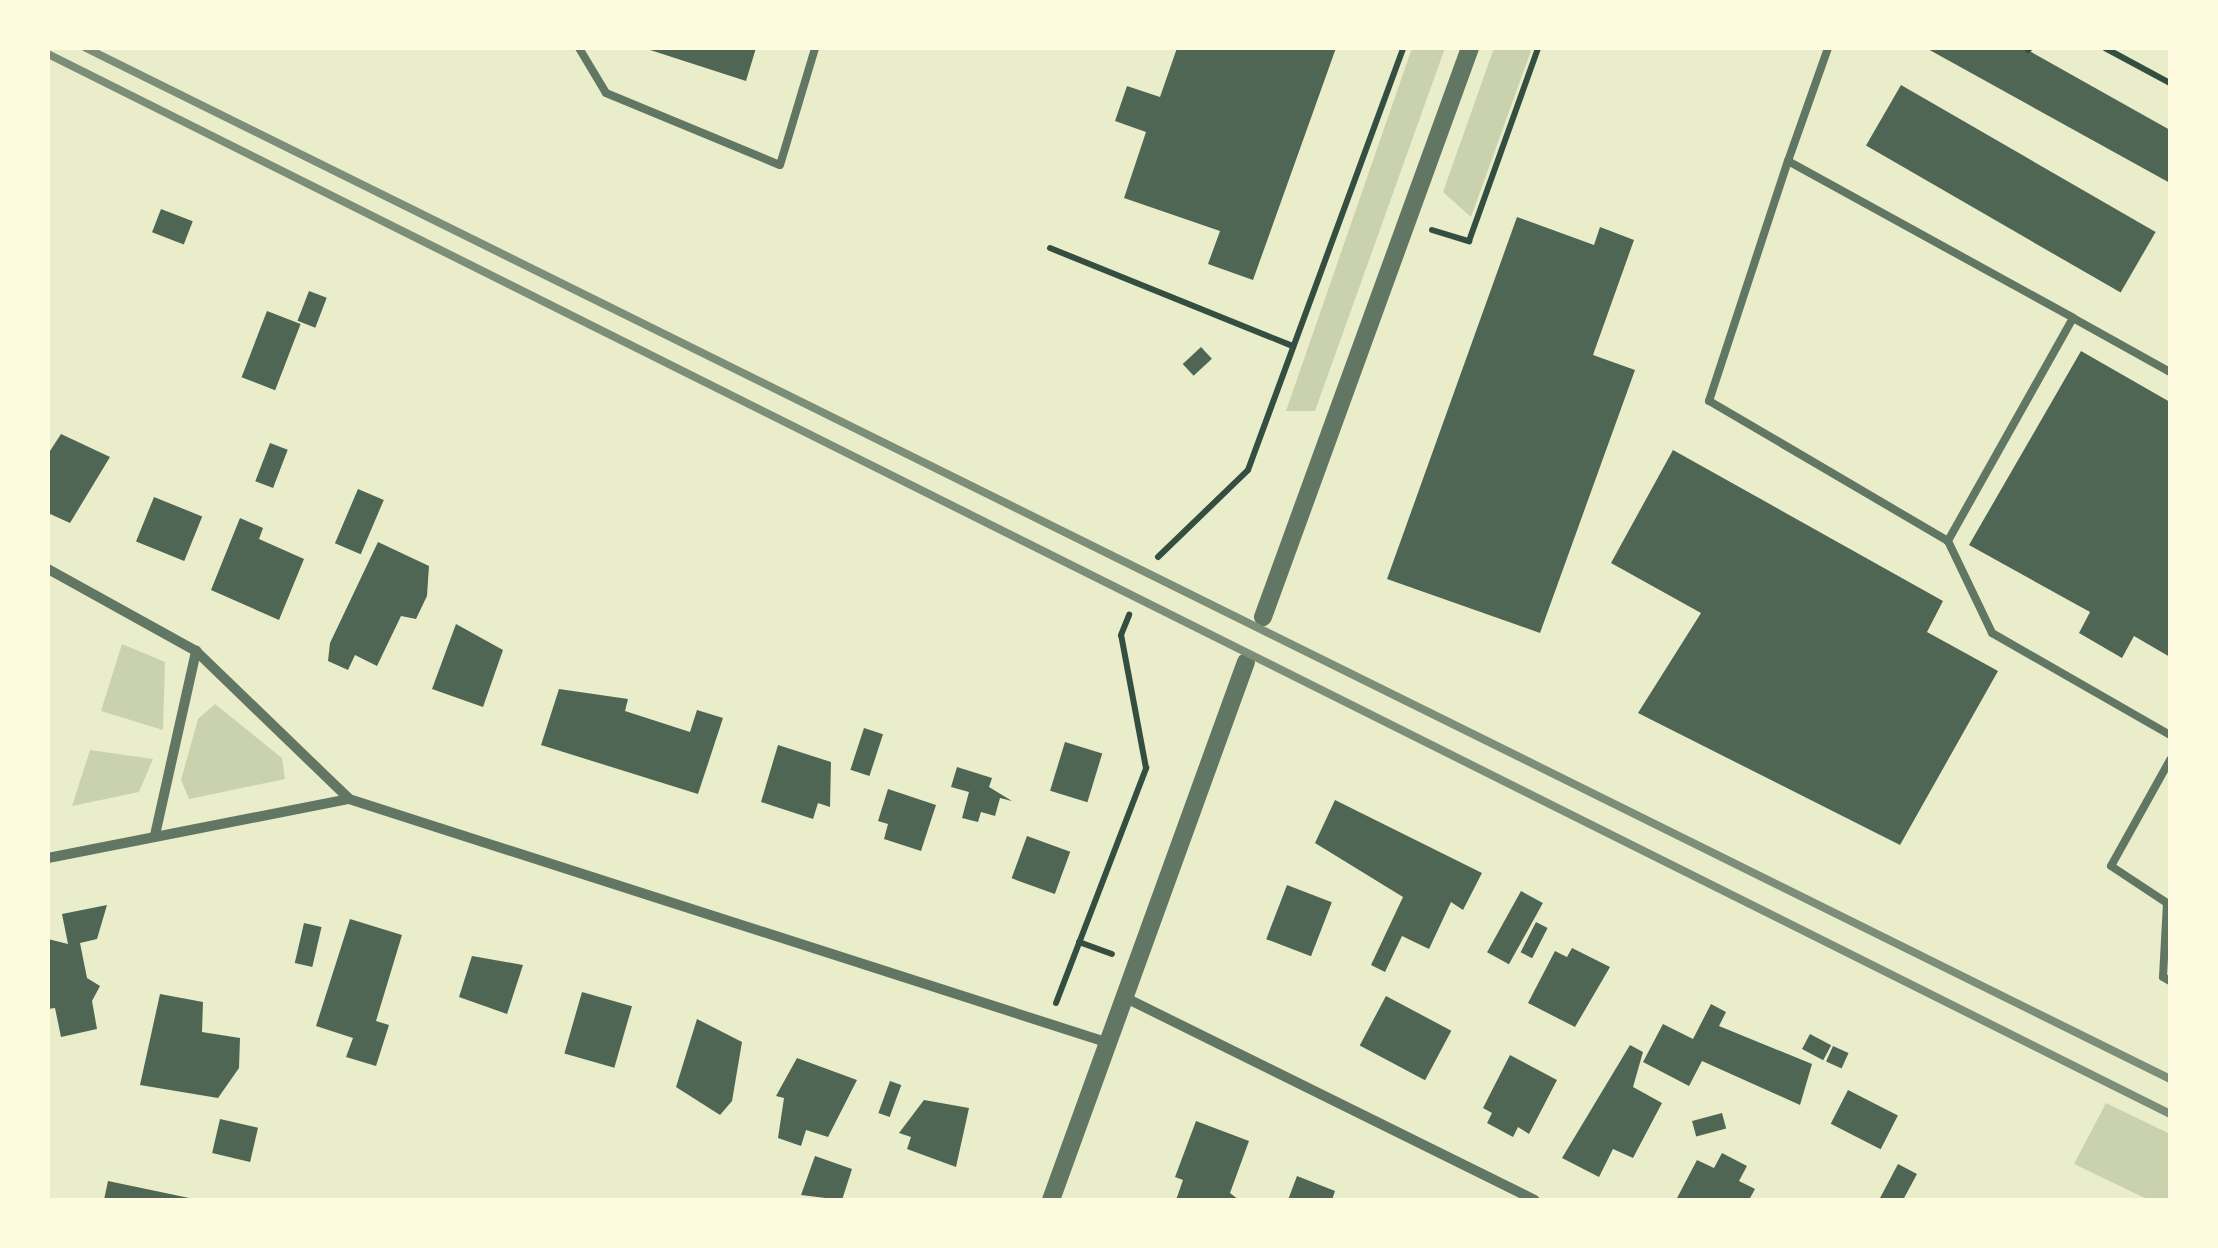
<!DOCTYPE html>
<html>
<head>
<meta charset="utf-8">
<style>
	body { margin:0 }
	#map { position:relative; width:2218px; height:1248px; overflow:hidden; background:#e9edc9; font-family:Karla,sans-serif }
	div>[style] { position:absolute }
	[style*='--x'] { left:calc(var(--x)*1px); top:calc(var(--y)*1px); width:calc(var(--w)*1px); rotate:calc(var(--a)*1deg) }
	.green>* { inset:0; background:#cad2ad }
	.building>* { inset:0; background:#4f6655; transform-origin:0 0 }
	.path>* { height:6px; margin:-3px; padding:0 3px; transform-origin:3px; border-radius:3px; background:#344e41 }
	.service>* { height:8px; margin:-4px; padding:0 4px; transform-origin:4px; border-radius:4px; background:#617663 }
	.minor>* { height:10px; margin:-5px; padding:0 5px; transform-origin:5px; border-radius:5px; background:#617663 }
	.tertiary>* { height:18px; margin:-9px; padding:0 9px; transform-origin:9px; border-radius:9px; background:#617663 }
	.rail>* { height:8px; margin:-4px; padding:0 4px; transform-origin:4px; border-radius:4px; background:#7c8e77 }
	span { translate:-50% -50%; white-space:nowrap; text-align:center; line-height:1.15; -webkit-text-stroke:8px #fefae0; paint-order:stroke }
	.frame { position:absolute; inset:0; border:50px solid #fefae0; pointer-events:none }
</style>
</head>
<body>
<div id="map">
	<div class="green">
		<i style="clip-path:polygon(1412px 48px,1445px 48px,1315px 411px,1286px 411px)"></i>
		<i style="clip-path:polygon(1494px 48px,1532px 48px,1471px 217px,1443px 192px)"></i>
		<i style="clip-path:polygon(122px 644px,165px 662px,163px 730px,101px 711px)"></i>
		<i style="clip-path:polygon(215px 704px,282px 758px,285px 779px,189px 799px,181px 780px,198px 719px)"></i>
		<i style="clip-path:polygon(90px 750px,153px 759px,139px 792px,72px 806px)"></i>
		<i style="clip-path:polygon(2106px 1103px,2170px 1134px,2170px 1200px,2149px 1200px,2074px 1164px)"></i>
	</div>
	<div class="building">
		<i style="clip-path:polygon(644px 48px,756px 48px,746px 81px)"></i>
		<i style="clip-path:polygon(1177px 48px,1336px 48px,1253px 280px,1208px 264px,1220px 231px,1124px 198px,1146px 132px,1115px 121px,1127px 86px,1160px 97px)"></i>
		<i style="clip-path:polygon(1926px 48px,2024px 48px,2170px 130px,2170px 183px)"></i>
		<i style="left:1901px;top:85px;width:294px;height:70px;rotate:30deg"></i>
		<i style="left:161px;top:209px;width:34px;height:25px;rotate:21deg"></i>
		<i style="clip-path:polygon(1517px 217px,1594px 245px,1600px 227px,1634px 240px,1593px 355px,1635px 370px,1540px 633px,1387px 579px)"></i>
		<i style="left:309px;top:291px;width:19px;height:32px;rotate:21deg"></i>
		<i style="left:267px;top:311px;width:36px;height:71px;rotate:21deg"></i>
		<i style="left:1201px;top:347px;width:16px;height:25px;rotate:47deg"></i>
		<i style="clip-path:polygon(2081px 351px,2170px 402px,2170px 657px,2134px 636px,2122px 658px,2079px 633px,2090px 612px,1969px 545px)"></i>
		<i style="clip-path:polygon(61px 434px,110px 457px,70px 523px,48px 513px,48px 454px)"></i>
		<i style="left:270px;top:443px;width:19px;height:41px;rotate:21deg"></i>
		<i style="clip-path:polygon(1673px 450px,1943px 601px,1927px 632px,1998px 671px,1900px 845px,1638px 713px,1701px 613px,1611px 563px)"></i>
		<i style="left:358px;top:489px;width:28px;height:59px;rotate:23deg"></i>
		<i style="left:154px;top:497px;width:52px;height:48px;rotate:22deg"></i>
		<i style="clip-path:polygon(240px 518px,263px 528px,259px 539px,304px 559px,279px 620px,211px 590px)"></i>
		<i style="clip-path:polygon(378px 542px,429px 566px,427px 596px,416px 619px,401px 616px,377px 666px,355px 655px,348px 670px,328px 661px,330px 643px)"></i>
		<i style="clip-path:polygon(456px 624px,503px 650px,483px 707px,432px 689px)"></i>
		<i style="clip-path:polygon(559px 689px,628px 699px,625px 711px,690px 732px,697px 710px,723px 718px,698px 794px,541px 745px)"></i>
		<i style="left:864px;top:728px;width:20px;height:44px;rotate:18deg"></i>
		<i style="left:1065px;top:742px;width:39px;height:51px;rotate:17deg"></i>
		<i style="clip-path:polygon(778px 745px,831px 762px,830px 807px,818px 803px,813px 819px,761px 802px)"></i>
		<i style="clip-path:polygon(957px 767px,992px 778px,989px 787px,1012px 801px,1000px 798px,995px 816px,981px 812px,978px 822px,962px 818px,969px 792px,951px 787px)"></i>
		<i style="clip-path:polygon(888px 789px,936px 805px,921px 851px,884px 839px,888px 824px,878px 821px)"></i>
		<i style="clip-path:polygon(1335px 800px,1482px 873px,1463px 910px,1451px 902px,1429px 949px,1402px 936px,1385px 972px,1371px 965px,1403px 897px,1315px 843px)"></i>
		<i style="left:1027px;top:836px;width:46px;height:45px;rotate:20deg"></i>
		<i style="left:1287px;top:885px;width:48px;height:58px;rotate:21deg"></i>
		<i style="left:1521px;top:891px;width:25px;height:70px;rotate:29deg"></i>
		<i style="clip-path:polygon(107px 905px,97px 939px,80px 943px,87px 978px,100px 986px,92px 1001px,97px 1029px,61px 1037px,55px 1008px,48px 1009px,48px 939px,68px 944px,62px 914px)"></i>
		<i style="clip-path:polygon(350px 919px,402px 935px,376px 1021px,389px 1025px,376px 1066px,346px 1057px,353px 1038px,316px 1026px)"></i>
		<i style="left:1536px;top:922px;width:13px;height:34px;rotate:27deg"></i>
		<i style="left:304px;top:923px;width:18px;height:41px;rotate:13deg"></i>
		<i style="clip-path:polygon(1572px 948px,1610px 967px,1575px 1027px,1528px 1003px,1555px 951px,1567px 957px)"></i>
		<i style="clip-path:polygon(472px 956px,523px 965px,507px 1014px,459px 997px)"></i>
		<i style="left:582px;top:992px;width:52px;height:64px;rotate:16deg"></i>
		<i style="clip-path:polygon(160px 994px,203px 1002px,202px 1032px,240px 1038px,239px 1068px,218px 1098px,140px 1085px)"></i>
		<i style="left:1386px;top:996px;width:74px;height:56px;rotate:28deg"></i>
		<i style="clip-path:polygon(1711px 1004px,1726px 1012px,1719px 1026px,1812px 1064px,1800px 1105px,1702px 1061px,1689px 1086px,1643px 1062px,1663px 1024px,1693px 1039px)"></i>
		<i style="clip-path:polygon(697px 1019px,742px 1042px,732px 1101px,720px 1115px,676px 1087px)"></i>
		<i style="left:1810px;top:1034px;width:24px;height:17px;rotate:28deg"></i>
		<i style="clip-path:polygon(1630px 1045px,1643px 1052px,1633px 1087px,1662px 1103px,1633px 1158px,1613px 1149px,1599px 1177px,1562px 1158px)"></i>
		<i style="left:1833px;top:1046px;width:17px;height:17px;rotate:24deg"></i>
		<i style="clip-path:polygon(1510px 1055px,1557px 1080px,1529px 1134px,1518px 1127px,1513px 1137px,1487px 1123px,1492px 1113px,1483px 1108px)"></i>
		<i style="clip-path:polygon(797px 1058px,857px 1080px,828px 1137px,806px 1130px,801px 1146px,778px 1138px,784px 1098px,776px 1096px)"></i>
		<i style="left:890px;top:1081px;width:12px;height:34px;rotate:20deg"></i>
		<i style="left:1848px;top:1090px;width:56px;height:38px;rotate:27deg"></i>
		<i style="clip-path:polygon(924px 1100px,969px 1108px,956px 1167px,907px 1149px,911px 1137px,899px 1133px)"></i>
		<i style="left:1722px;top:1113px;width:16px;height:31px;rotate:75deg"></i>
		<i style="left:220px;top:1119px;width:39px;height:35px;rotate:13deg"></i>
		<i style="clip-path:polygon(1196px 1121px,1249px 1141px,1230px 1193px,1239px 1200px,1176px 1200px,1183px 1180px,1175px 1177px)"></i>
		<i style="clip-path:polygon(1722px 1153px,1747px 1166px,1739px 1181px,1755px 1189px,1749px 1200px,1676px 1200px,1697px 1160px,1714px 1168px)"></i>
		<i style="clip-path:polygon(815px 1156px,852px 1169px,842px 1200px,801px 1195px)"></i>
		<i style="clip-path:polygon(1898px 1164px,1917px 1174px,1903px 1200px,1879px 1200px)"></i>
		<i style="clip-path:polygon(1297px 1176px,1335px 1191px,1332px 1200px,1288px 1200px)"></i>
		<i style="clip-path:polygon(108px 1181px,194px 1199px,194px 1200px,104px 1200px)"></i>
	</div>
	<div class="path">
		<i style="--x:2105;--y:48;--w:74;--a:28.3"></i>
		<i style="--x:2028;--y:50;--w:3;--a:-45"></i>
		<i style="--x:1432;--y:230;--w:39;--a:17"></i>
		<i style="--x:1469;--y:241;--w:205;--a:-70.3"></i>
		<i style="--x:1050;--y:248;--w:262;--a:22"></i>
		<i style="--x:1158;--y:557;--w:125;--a:-44"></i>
		<i style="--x:1248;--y:470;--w:450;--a:-69.8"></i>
		<i style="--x:1079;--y:942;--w:35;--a:20"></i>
		<i style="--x:1056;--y:1003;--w:252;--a:-69"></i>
		<i style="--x:1146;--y:768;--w:135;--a:-100.6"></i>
		<i style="--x:1121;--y:635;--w:22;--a:-68"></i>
	</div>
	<div class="service">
		<i style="--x:579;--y:48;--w:52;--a:59"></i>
		<i style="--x:606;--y:93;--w:188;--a:22.5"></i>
		<i style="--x:780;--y:165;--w:122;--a:-73.3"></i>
		<i style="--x:1788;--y:161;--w:120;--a:-70.5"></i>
		<i style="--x:2073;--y:318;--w:256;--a:119.3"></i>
		<i style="--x:1948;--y:541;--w:277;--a:-149.6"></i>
		<i style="--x:1709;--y:401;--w:253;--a:-71.8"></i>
		<i style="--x:1788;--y:161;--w:325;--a:28.8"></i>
		<i style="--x:2073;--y:318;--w:111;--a:29.1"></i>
		<i style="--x:1948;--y:541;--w:102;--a:64.4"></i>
		<i style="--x:1992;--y:633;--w:205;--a:29.8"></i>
		<i style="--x:2170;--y:760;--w:121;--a:119.1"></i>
		<i style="--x:2111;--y:866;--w:71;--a:33.5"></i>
		<i style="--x:2167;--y:903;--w:74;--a:93.1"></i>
		<i style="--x:2163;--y:977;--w:8;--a:30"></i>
	</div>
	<div class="minor">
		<i style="--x:48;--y:569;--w:169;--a:29"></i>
		<i style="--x:196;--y:651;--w:213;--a:44"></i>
		<i style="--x:155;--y:835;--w:189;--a:-77.4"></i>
		<i style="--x:48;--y:858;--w:307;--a:-11.1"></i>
		<i style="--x:349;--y:799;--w:798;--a:17.8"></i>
		<i style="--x:1124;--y:997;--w:458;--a:26.3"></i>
	</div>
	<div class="tertiary">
		<i style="--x:1263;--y:617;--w:605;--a:-70.01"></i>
		<i style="--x:1051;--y:1200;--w:572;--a:-70.08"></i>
	</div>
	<div class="rail">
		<i style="--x:86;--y:48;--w:2325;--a:26.32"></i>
		<i style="--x:48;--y:54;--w:2372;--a:26.54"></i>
	</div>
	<div class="frame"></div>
</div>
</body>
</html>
